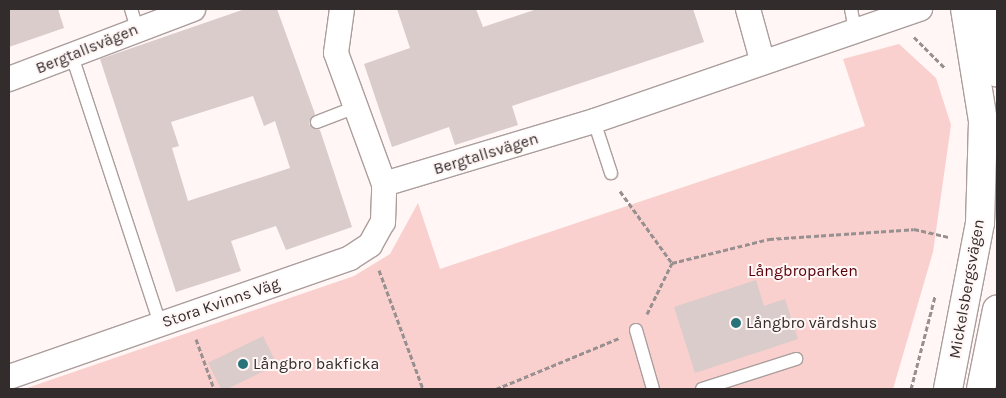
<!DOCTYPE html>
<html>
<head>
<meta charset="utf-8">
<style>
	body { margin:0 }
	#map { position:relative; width:1006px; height:398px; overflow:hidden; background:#fff6f5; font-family:Karla,sans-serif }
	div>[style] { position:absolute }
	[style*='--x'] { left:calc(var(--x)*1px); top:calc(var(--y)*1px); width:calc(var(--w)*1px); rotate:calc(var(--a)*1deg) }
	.green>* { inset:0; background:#f9d0cd }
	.building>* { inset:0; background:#dacccb; transform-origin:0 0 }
	.path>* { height:3px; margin-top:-1.5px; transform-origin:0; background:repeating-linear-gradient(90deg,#989090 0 5px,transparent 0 7.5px) }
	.roads { filter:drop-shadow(1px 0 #ab9e9d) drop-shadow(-1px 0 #ab9e9d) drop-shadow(0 1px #ab9e9d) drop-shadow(0 -1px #ab9e9d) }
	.service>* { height:12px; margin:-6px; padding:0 6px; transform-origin:6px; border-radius:6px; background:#fff }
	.minor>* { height:24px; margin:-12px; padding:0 12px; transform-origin:12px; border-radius:12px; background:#fff }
	.secondary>* { height:28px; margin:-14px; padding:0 14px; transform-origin:14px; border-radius:14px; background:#fff }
	.dots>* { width:14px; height:14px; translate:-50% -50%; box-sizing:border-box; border:2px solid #fff6f5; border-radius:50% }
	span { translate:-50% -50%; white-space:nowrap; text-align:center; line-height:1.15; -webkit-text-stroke:4px #fff6f5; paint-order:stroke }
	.street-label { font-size:16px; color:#322c2c }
	.park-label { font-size:16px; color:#57000b }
	.poi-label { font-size:16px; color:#322c2c }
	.left { translate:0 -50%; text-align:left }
	.frame { position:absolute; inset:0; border:10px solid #322c2c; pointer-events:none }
</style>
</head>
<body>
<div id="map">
	<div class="green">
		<i style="clip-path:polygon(899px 44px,936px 78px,951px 125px,933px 252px,893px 389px,24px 389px,354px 276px,390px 254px,418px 203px,440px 269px,865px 126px,843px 59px)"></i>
	</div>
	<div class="building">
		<i style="clip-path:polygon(9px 9px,58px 9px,64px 28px,9px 47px)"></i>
		<i style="clip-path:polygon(evenodd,245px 9px,277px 9px,315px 114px,309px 124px,320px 130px,352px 227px,286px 250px,276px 226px,231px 241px,241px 271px,176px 292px,100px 59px,245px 9px,253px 96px,264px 126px,275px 121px,290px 168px,188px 201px,172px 148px,179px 146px,171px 122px,253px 96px)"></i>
		<i style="clip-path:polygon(397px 9px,476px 9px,483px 27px,537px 9px,693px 9px,704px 42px,512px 106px,518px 125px,455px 145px,449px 127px,392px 147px,364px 64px,410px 48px)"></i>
		<i style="clip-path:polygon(756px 280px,764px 306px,785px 299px,798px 339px,695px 373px,674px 307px)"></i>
		<i style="left:263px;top:336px;width:32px;height:61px;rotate:64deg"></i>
	</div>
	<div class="path">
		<i style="--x:914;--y:37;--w:45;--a:45"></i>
		<i style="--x:620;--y:191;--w:89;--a:54.2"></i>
		<i style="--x:672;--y:263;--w:100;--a:-13.9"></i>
		<i style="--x:769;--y:239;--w:145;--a:-3.9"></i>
		<i style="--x:914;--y:229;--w:36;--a:13"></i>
		<i style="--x:379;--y:270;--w:127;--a:69.7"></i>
		<i style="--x:647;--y:314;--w:57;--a:-63.9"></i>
		<i style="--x:196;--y:339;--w:53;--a:70.2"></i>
		<i style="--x:496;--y:389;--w:133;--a:-22.5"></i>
		<i style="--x:911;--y:389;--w:96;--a:-75.5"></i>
	</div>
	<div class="roads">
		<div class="service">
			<i style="--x:131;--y:9;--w:21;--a:73"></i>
			<i style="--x:851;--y:9;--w:21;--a:79"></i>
			<i style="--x:72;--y:56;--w:282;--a:71.8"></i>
			<i style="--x:594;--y:121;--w:55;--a:71.9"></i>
			<i style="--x:317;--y:122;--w:42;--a:-21"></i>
			<i style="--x:636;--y:330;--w:61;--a:73.9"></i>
			<i style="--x:702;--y:389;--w:99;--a:-17.7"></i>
		</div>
		<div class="minor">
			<i style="--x:342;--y:9;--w:44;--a:97.8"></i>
			<i style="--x:336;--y:53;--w:140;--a:69.9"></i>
			<i style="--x:384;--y:184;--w:219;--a:-16.7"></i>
			<i style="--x:594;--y:121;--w:345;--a:-19"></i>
			<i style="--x:748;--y:9;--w:53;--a:74.6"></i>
			<i style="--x:9;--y:79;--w:197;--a:-20.8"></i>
			<i style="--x:9;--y:377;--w:361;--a:-19.2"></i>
			<i style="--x:350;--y:258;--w:24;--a:-33"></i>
			<i style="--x:370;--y:245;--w:26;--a:-61"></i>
			<i style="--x:383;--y:222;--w:38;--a:-88"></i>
		</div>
		<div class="secondary">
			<i style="--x:989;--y:9;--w:64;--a:82.8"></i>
			<i style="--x:948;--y:389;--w:169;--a:-79.1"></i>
			<i style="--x:980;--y:223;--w:102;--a:-88.3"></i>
			<i style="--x:983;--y:121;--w:113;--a:-99.1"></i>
			<i style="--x:981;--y:389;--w:81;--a:-78.6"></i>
		</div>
	</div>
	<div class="dots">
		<i style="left:736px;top:323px;background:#287279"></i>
		<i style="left:243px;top:364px;background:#287279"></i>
	</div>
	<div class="street-label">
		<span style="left:87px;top:49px;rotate:-22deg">Bergtallsvägen</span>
		<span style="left:486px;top:154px;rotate:-17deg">Bergtallsvägen</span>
		<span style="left:967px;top:289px;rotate:-80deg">Mickelsbergsvägen</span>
		<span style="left:221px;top:303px;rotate:-19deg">Stora Kvinns Väg</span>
	</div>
	<div class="park-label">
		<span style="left:803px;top:271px">Långbroparken</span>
	</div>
	<div class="poi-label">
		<span class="left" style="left:746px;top:323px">Långbro värdshus</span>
		<span class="left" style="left:253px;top:364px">Långbro bakficka</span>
	</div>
	<div class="frame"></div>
</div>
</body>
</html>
